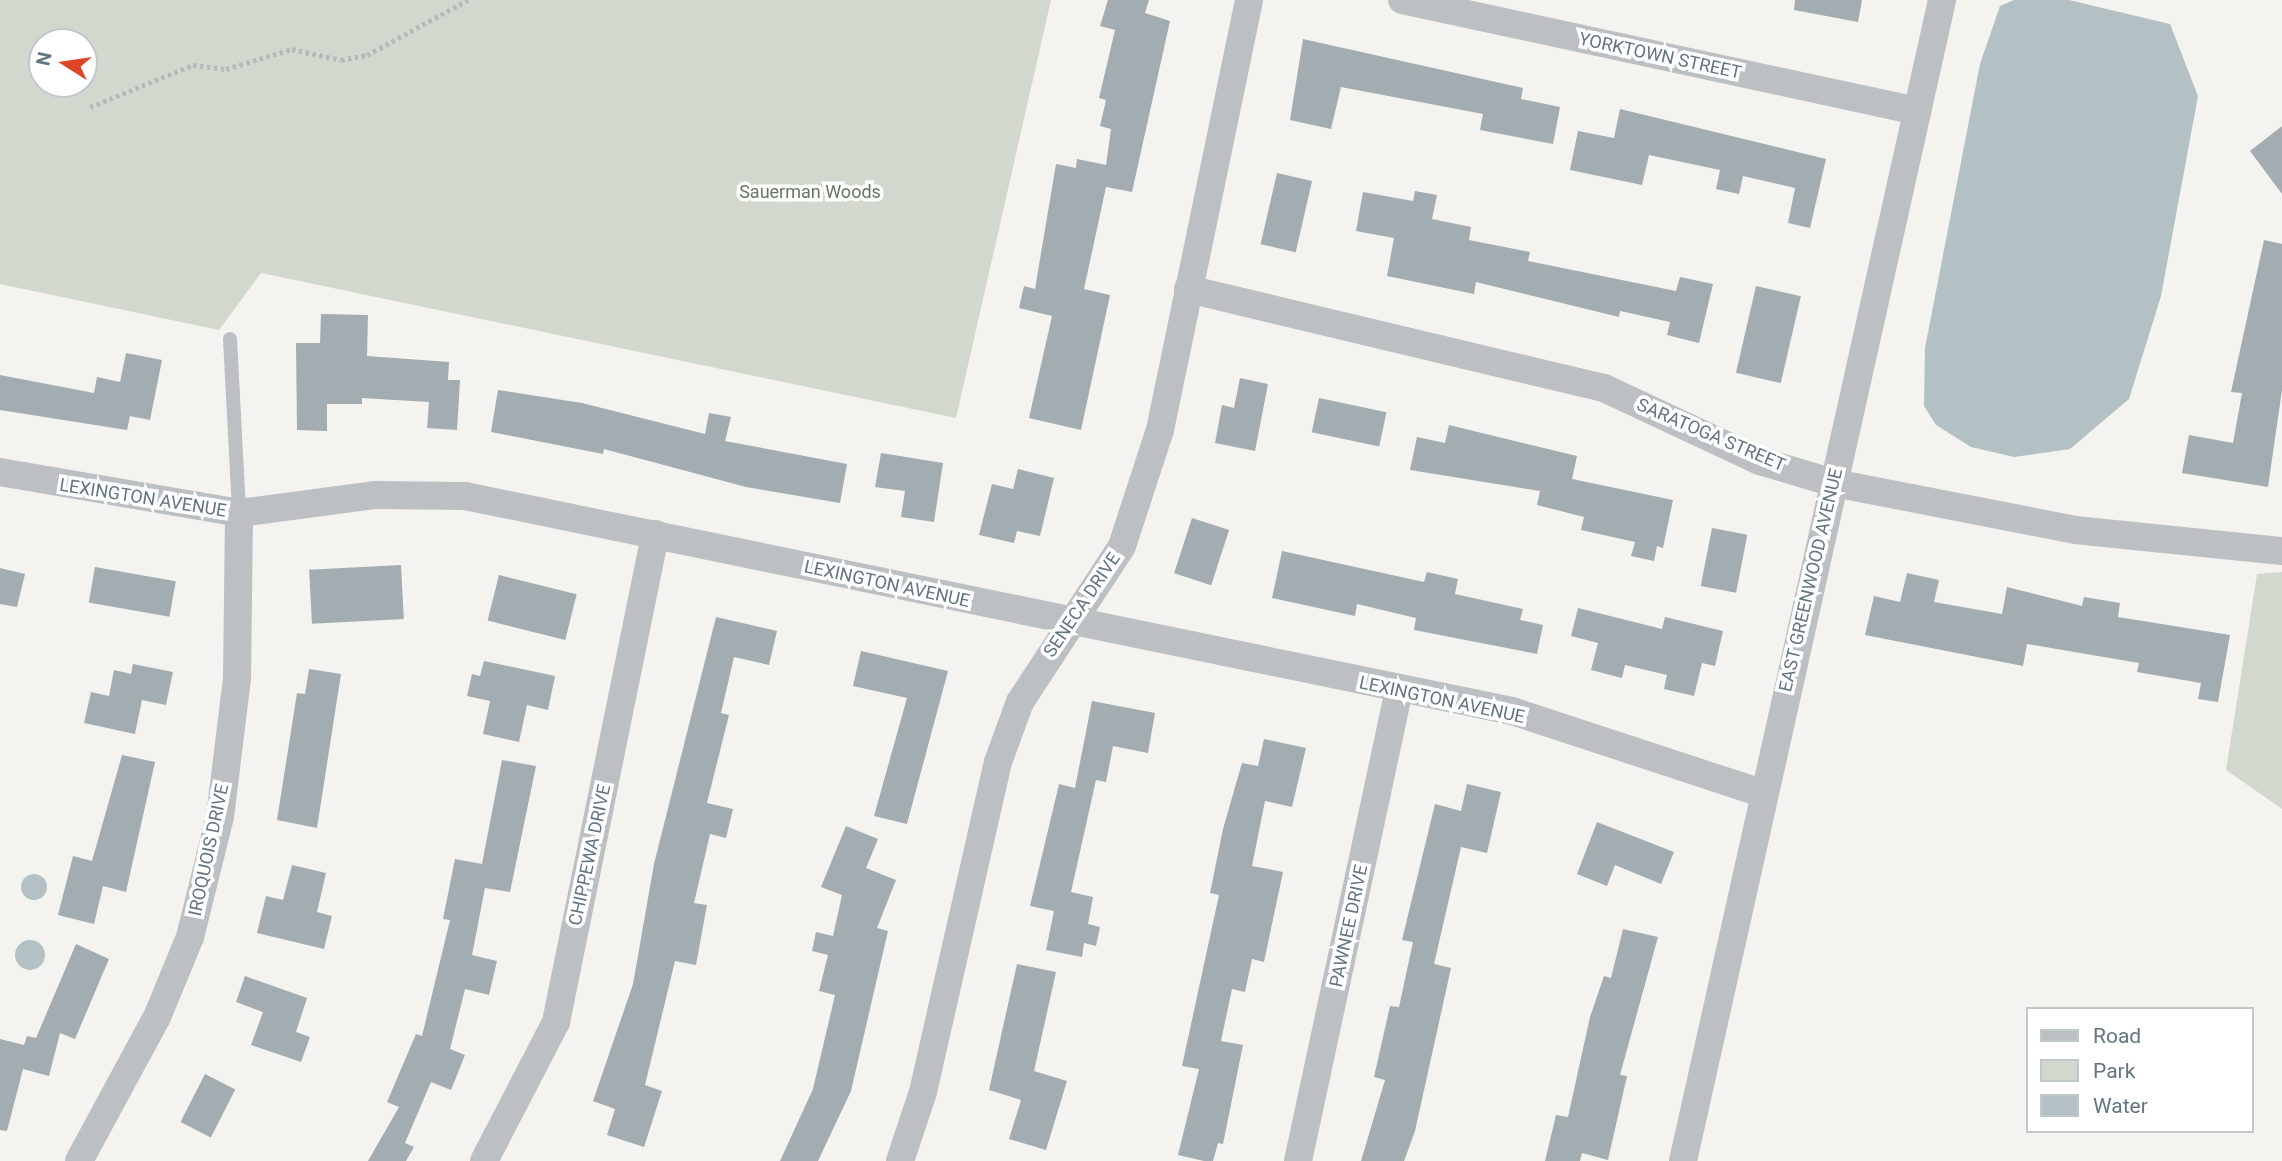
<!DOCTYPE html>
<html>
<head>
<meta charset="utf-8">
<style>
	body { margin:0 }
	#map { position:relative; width:2282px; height:1161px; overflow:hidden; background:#f4f3ef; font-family:Roboto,sans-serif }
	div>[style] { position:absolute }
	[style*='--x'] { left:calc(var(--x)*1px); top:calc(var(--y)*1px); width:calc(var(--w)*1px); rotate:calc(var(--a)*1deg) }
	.green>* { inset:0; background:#d3d8cf }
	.water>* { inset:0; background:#b3c1c4 }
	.round { border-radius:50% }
	.building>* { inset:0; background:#a3acb1; transform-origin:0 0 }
	.path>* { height:4.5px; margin-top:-2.25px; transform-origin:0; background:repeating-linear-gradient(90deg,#b6b9bb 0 3.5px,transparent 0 7px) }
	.lane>* { height:14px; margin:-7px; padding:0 7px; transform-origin:7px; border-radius:7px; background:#bcc0c3 }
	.street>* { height:28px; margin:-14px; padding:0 14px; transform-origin:14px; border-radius:14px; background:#bcc0c3 }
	span { translate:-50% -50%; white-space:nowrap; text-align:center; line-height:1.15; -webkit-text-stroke:7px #fff; paint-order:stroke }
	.street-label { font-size:18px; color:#637580 }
	.park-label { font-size:18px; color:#677762 }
	.legend { position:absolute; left:2026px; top:1007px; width:228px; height:126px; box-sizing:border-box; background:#fff; border:2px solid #c1c8cc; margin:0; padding:9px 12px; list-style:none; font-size:21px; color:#637580 }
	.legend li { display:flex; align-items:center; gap:14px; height:35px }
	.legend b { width:35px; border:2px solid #c1c8cc }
	.north { position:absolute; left:28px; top:28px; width:70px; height:70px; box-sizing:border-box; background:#fff; border:2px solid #c1c8cc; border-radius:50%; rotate:282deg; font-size:19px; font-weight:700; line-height:28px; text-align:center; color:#637580 }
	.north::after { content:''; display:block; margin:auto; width:24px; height:32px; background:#de4525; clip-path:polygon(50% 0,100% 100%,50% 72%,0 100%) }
</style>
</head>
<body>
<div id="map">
	<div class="green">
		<i style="clip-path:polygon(evenodd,0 0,1051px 0,956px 418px,261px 273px,219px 330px,0 284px,0 0,42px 42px,84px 42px,84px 84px,42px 84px,42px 42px)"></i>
		<i style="clip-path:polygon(2282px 572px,2282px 809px,2226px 770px,2257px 574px)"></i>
	</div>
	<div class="water">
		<i style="clip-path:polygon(2014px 0,2069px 0,2170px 24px,2198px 96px,2161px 296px,2129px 399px,2070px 449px,2014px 457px,1971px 447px,1936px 425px,1924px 406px,1925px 348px,1980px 64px,2000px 6px)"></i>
		<i class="round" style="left:21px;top:874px;width:26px;height:26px"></i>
		<i class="round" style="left:15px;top:940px;width:30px;height:30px"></i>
	</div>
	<div class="building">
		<i style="clip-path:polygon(1108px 0,1149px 0,1145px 13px,1170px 21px,1132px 192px,1106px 187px,1084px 289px,1110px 295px,1081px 430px,1029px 418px,1052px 316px,1019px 308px,1024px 286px,1035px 289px,1056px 164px,1076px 168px,1077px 159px,1106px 165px,1111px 129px,1100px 126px,1106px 100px,1099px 98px,1115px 30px,1100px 26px)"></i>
		<i style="clip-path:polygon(1795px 0,1862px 0,1858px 22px,1794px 10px)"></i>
		<i style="clip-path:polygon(1303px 39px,1523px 88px,1521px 99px,1560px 107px,1553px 144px,1480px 130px,1483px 114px,1341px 87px,1331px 129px,1290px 120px)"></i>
		<i style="clip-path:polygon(1620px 109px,1826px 159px,1810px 228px,1788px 223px,1795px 188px,1743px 176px,1739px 194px,1716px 189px,1720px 170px,1649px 155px,1642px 185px,1570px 170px,1578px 131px,1614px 138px)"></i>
		<i style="clip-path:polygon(2282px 126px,2282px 194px,2250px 151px)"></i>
		<i style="left:1277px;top:173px;width:36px;height:73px;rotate:13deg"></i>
		<i style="clip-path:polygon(1415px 191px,1437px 195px,1432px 219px,1471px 227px,1469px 240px,1530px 252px,1528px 261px,1676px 291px,1680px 277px,1713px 284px,1699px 343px,1667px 335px,1670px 322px,1620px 311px,1619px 317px,1476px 282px,1474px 294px,1387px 276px,1394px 238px,1356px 231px,1363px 192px,1413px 201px)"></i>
		<i style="clip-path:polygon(2264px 240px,2282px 244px,2282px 390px,2268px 487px,2182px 473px,2189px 435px,2233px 443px,2242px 393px,2231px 392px)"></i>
		<i style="left:1756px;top:286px;width:46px;height:89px;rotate:13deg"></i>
		<i style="clip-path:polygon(321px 314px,368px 315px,367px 356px,449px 362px,448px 380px,460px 380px,457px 430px,427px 428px,429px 402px,362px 398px,362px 404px,327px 404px,327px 431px,297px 430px,296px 343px,320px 343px)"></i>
		<i style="clip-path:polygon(126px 353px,162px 360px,150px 420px,130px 416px,127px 430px,0 410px,0 375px,94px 393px,97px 377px,120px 382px)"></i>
		<i style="clip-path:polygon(1240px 378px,1268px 384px,1255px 451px,1215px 443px,1222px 405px,1234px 408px)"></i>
		<i style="clip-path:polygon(498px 390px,582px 403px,705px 434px,709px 413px,731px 417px,725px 441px,847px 464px,840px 503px,746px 487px,604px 449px,603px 454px,491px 432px)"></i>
		<i style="left:1319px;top:398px;width:69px;height:35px;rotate:12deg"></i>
		<i style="clip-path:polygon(1449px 425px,1577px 456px,1572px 479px,1673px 500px,1663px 548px,1657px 546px,1654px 561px,1631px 556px,1635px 542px,1581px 530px,1584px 517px,1537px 505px,1540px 491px,1410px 470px,1417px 437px,1445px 443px)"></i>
		<i style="clip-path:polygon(881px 453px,943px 463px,934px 522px,901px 517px,905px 491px,875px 487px)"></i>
		<i style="clip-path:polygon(1018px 469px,1054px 478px,1040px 536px,1017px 531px,1014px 543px,979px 535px,992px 484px,1013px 489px)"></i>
		<i style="left:1192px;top:518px;width:39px;height:58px;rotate:18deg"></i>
		<i style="left:1712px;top:528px;width:36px;height:59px;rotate:11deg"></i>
		<i style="clip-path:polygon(1282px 551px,1424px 582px,1427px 572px,1458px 579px,1455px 594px,1523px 609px,1520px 620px,1543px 625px,1537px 654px,1414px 630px,1416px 618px,1357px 604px,1355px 616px,1272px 598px)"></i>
		<i style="left:401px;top:565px;width:54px;height:92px;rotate:87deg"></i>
		<i style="left:95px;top:567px;width:82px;height:36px;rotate:10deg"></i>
		<i style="clip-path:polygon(0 568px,25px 574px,17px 607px,0 604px)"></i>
		<i style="clip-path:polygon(1907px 573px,1939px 580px,1934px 602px,2002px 614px,2007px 587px,2082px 606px,2084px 597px,2120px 603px,2118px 617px,2230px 635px,2218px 702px,2198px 699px,2201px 683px,2137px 672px,2139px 663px,2027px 644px,2023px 666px,1865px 635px,1874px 596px,1900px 602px)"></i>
		<i style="left:499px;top:575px;width:80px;height:47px;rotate:14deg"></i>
		<i style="clip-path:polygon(1578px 608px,1662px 629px,1665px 617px,1723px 631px,1715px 666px,1702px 663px,1694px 696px,1664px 689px,1667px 675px,1625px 665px,1622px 678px,1591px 670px,1598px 643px,1571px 636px)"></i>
		<i style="clip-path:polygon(716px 617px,777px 631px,769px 665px,734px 657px,721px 713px,729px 715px,707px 803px,733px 809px,726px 838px,710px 834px,694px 903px,707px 905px,696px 965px,675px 961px,645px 1085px,662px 1091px,644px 1147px,607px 1135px,615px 1109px,593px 1101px,633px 984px,654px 864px)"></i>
		<i style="clip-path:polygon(861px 651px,948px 671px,907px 824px,874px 816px,907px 698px,853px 686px)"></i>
		<i style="clip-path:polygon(484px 661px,555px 676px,548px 710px,527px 705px,519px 742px,483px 734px,490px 701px,467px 696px,472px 674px,480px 676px)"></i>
		<i style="clip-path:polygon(133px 664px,173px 672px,166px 705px,142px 700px,135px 734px,84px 723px,91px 692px,109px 696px,114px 670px,131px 674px)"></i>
		<i style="clip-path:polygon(309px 669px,341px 674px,317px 828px,277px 820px,297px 693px,305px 694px)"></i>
		<i style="clip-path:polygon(1092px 701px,1155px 713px,1148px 753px,1113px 746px,1106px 782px,1096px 780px,1071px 892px,1093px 897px,1088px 924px,1100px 927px,1096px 946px,1084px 943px,1082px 957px,1046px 950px,1054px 911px,1030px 906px,1059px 784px,1075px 788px)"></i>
		<i style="clip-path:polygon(1264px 739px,1306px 748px,1292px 807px,1265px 801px,1252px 866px,1283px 872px,1264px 962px,1252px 959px,1245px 992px,1232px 989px,1221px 1041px,1243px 1045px,1223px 1144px,1218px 1143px,1213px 1161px,1204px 1161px,1178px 1155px,1199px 1069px,1182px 1066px,1219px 895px,1210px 893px,1223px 829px,1242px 763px,1258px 766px)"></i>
		<i style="clip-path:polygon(122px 755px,155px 762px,126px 892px,103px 886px,94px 924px,58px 915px,73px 856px,92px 861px)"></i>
		<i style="clip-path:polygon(502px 760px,536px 766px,510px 892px,485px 888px,472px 955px,497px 961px,489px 995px,465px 989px,450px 1049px,465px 1055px,451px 1090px,431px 1082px,405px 1143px,414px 1147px,406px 1161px,368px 1161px,399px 1107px,387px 1102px,416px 1034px,422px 1036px,450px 920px,443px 919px,455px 859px,482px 864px)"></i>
		<i style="clip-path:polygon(1467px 784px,1501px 792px,1487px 853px,1461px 847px,1434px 964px,1451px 968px,1415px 1131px,1404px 1161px,1361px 1161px,1385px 1080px,1374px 1077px,1390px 1006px,1399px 1007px,1413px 942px,1402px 940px,1435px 804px,1461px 811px)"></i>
		<i style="clip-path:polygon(1597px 822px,1674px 852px,1661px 884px,1615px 865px,1607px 886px,1577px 874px)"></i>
		<i style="clip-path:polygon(846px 826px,878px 839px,866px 868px,896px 880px,877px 928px,888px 931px,851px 1091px,818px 1161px,780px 1161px,813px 1089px,835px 995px,819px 991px,828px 955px,812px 951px,816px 932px,833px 936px,842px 895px,821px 887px)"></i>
		<i style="clip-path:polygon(292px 865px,326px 873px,317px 912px,332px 916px,324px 949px,257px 933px,266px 896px,283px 900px)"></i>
		<i style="clip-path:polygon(1623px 929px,1658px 937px,1620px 1075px,1627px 1076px,1608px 1160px,1582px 1153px,1580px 1161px,1545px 1161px,1556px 1115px,1568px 1117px,1590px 1017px,1604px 976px,1611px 978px)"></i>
		<i style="clip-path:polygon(76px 944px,109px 959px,75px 1039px,60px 1033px,49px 1076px,23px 1069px,7px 1131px,0 1130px,0 1039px,24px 1045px,27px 1036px,36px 1038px)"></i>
		<i style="clip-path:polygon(1017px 964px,1056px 972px,1034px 1071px,1067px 1081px,1046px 1150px,1009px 1139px,1021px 1100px,989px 1090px)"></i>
		<i style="clip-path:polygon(245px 976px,307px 998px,296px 1032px,310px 1037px,301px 1062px,251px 1045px,263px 1012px,236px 1002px)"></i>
		<i style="left:205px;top:1074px;width:34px;height:54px;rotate:27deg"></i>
	</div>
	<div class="path">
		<i style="--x:90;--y:107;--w:111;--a:-22.2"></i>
		<i style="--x:193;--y:65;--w:33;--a:7"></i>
		<i style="--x:226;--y:69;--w:69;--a:-16.9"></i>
		<i style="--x:292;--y:49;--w:50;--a:12.7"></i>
		<i style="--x:341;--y:60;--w:26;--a:-11"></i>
		<i style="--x:367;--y:55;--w:115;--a:-28.6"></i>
	</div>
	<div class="lane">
		<i style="--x:230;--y:339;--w:174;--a:87"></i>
	</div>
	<div class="street">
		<i style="--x:1402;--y:0;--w:527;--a:12.16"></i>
		<i style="--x:1188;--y:289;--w:428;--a:13.4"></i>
		<i style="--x:1604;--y:388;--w:172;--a:25.1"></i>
		<i style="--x:1760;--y:461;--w:77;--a:16.6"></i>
		<i style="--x:1834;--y:483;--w:246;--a:11"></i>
		<i style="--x:2075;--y:530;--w:208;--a:5.8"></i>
		<i style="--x:0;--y:472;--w:242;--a:9.7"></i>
		<i style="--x:239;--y:513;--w:138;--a:-7.5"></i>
		<i style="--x:376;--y:495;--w:89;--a:0.6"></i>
		<i style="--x:465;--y:496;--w:1069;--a:11.6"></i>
		<i style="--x:1512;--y:711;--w:263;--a:18.2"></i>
		<i style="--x:79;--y:1161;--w:164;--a:-61.6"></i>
		<i style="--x:157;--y:1017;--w:87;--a:-67.6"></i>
		<i style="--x:190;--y:937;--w:124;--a:-76"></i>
		<i style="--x:220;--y:817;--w:139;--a:-83"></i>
		<i style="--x:237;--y:679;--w:166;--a:-89.3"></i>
		<i style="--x:484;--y:1161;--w:157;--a:-62.6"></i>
		<i style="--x:556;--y:1022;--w:498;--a:-78.5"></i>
		<i style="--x:900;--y:1161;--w:73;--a:-71.6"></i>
		<i style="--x:923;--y:1092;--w:338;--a:-77.2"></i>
		<i style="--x:998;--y:762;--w:64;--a:-69.9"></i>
		<i style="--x:1020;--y:702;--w:186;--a:-56.8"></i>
		<i style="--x:1122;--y:546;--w:122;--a:-71.9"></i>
		<i style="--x:1160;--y:430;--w:439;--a:-78.3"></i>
		<i style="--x:1298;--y:1161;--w:481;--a:-77.9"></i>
		<i style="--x:1683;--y:1161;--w:1190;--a:-77.42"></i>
	</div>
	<div class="street-label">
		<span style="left:1660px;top:56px;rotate:12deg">YORKTOWN STREET</span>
		<span style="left:1711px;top:435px;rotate:23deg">SARATOGA STREET</span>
		<span style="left:143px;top:498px;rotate:9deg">LEXINGTON AVENUE</span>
		<span style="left:1811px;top:580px;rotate:-77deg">EAST GREENWOOD AVENUE</span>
		<span style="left:887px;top:584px;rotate:12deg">LEXINGTON AVENUE</span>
		<span style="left:1082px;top:605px;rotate:-56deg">SENECA DRIVE</span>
		<span style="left:1442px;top:700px;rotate:12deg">LEXINGTON AVENUE</span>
		<span style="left:209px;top:850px;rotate:-78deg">IROQUOIS DRIVE</span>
		<span style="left:590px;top:855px;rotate:-78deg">CHIPPEWA DRIVE</span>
		<span style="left:1349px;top:926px;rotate:-78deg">PAWNEE DRIVE</span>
	</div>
	<div class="park-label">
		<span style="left:810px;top:192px">Sauerman Woods</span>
	</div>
	<ul class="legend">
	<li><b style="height:9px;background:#bcc0c3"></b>Road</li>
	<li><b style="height:19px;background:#d3d8cf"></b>Park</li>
	<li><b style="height:19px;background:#b3c1c4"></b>Water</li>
	</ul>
	<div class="north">N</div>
</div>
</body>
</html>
